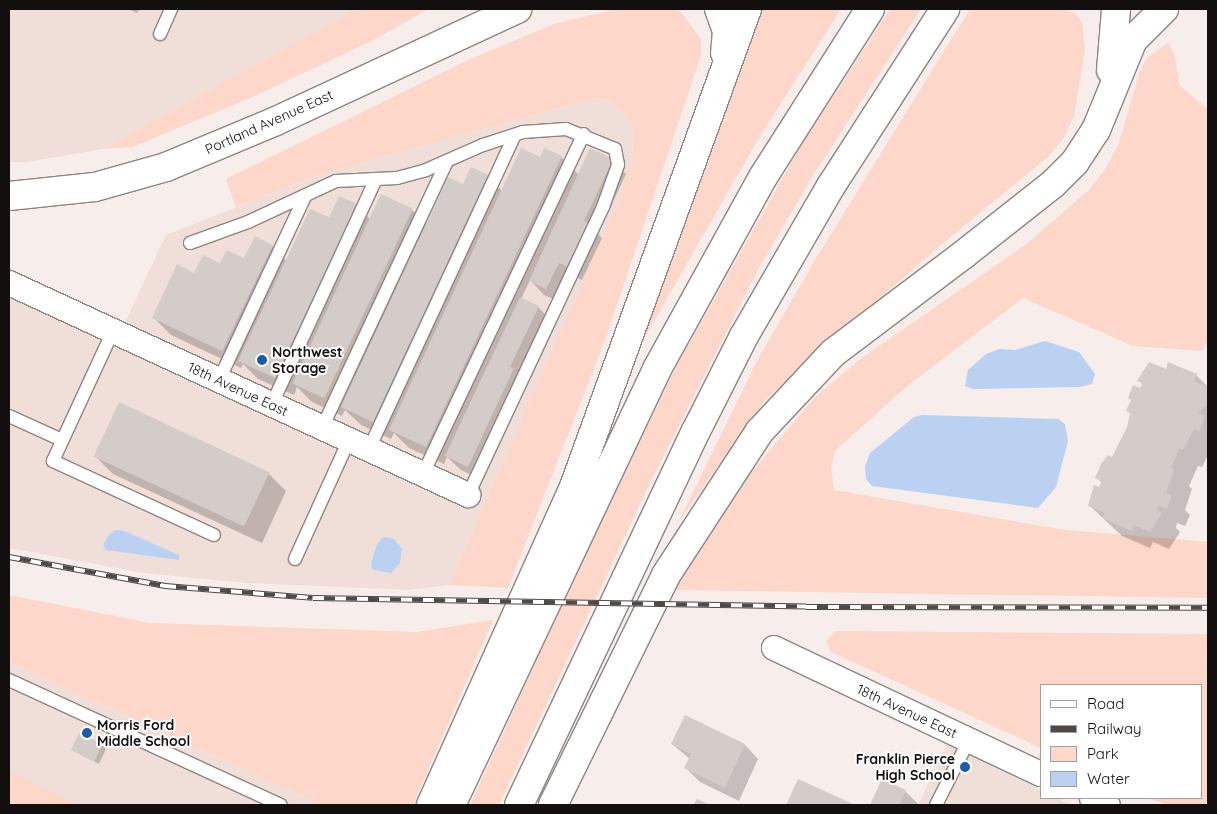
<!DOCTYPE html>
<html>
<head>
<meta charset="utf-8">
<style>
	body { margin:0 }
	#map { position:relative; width:1217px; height:814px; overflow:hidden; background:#f7eeeb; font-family:Quicksand,sans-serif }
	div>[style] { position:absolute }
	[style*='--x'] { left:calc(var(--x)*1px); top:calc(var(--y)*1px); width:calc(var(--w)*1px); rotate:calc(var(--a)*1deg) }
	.built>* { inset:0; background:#f0dfd9 }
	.green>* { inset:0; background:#fdd7c9 }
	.water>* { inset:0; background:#bad1f2 }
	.shadow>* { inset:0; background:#0003 }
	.building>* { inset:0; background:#d4ccc9; transform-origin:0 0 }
	.roads { filter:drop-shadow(1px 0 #8d8582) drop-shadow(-1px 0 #8d8582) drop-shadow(0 1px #8d8582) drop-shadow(0 -1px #8d8582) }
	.service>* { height:12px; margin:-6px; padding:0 6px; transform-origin:6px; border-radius:6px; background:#fff }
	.minor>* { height:24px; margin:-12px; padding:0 12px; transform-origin:12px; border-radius:12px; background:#fff }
	.secondary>* { height:28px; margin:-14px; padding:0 14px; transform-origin:14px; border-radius:14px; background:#fff }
	.motorway>* { height:28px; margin:-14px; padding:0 14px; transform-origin:14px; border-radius:14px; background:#fff }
	.rail>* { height:5.5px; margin-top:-2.75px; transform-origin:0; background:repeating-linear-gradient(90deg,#fff 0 11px,#4e4a48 0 22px); box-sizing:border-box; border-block:1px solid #4e4a48 }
	.dots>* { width:14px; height:14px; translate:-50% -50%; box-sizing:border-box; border:2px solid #fff; border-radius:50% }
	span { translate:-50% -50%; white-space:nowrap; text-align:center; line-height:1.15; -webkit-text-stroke:4px #fff; paint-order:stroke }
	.street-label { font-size:14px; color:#120f0e }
	.poi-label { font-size:14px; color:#120f0e; font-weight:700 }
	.left { translate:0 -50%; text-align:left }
	.right { translate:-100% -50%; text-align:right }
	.frame { position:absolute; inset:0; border:10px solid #120f0e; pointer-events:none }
	.legend { position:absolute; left:1040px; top:684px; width:162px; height:115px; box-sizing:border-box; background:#fff; border:1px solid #a09f9f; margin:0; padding:6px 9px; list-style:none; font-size:15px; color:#120f0e }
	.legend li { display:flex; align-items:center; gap:10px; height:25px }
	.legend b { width:25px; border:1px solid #a09f9f }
</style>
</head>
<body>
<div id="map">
	<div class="built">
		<i style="clip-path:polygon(9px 9px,356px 9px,103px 149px,27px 162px,9px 162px)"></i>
		<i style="clip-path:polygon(596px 98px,611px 101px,627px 115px,634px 134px,631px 163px,618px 203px,449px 585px,409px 590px,246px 583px,143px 573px,9px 548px,9px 290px,118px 337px,166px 235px,318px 175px)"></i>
		<i style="clip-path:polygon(9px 662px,322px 805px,9px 805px)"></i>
		<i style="clip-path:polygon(947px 744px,1041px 790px,1041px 798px,1057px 798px,1072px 805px,918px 805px)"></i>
	</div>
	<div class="green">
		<i style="clip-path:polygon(356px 9px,428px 9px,376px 39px,257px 95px,132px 147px,103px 149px)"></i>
		<i style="clip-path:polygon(616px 9px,675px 9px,681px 12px,701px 39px,701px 56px,604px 343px,508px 588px,449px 585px,618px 202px,631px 163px,634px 134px,627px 115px,611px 101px,596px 98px,318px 175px,236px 207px,226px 179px,466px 61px,554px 24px)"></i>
		<i style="clip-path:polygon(762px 9px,841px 9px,757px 141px,628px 367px)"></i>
		<i style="clip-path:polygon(890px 9px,921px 9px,814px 174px,760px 266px,650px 483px,499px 805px,470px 805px,606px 509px,677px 365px,799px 149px)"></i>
		<i style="clip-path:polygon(970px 9px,1064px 9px,1076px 14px,1082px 22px,1085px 50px,1074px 116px,1063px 139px,1049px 156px,936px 249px,766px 399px,679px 521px,757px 361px,815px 260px)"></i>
		<i style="clip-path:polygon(1168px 43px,1174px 53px,1180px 86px,1208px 109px,1208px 339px,1202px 351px,1133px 346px,1023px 298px,906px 387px,835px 451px,831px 468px,834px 490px,1065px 530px,1208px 542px,1208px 598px,674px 590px,738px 488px,814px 398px,863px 357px,1024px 246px,1089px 190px,1105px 169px,1118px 145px,1141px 68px,1149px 56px)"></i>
		<i style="clip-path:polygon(9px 595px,151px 623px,417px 632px,493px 620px,413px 805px,322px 805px,9px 662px)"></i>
		<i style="clip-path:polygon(836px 631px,1208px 634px,1208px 805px,1166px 805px,1149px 798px,1201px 798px,1201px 685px,1041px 685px,1041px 748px,831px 652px,826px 641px)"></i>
		<i style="clip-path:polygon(9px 771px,78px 805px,9px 805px)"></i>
	</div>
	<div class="water">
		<i style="clip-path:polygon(1045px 341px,1079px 352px,1095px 374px,1092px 384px,1080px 387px,973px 389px,965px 386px,968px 370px,986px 354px,999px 349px,1015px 350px)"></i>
		<i style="clip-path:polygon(922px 415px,1058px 419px,1065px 424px,1068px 441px,1056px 487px,1038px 508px,872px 486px,866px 479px,865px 467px,870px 453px,914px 417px)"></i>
		<i style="clip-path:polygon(115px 530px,122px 530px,172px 552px,179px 555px,179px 560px,106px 550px,103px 545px,108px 536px)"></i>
		<i style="clip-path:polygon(384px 537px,394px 539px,402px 549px,400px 563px,391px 573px,373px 570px,371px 564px,377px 544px)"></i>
	</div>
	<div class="shadow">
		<i style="clip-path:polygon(128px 9px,140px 9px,137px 13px)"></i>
		<i style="clip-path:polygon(561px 157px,579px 175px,612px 160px,626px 174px,598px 234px,602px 238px,582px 280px,573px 276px,560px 302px,544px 295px,530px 280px,521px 299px,538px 307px,552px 321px,482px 480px,461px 470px,447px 457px,444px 464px,409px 448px,394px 433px,391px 439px,361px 425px,345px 410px,342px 416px,312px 402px,297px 387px,294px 395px,258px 379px,243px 364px,241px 368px,171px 335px,153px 317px,195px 274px,245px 260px,272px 246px,287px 261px,329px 219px,356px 205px,371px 220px,412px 210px,427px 225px,463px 186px,487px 176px,502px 191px,540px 158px)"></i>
		<i style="clip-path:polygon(1143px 371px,1196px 375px,1208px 387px,1208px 455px,1202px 467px,1198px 466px,1189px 486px,1192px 489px,1185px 510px,1190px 515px,1185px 526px,1177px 523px,1176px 528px,1180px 532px,1169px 549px,1153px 542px,1150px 548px,1122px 536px,1089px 505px,1094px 486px,1100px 488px,1102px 483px,1097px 478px,1112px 458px,1128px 427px,1131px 414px,1128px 411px,1143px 385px,1139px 380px)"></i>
		<i style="clip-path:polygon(95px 456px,268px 473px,286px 491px,262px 543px,113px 474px)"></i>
		<i style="clip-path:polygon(672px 744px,745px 745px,758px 759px,739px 801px,700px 782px,686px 768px,690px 759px)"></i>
		<i style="clip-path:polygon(102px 745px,106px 749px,99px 764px,72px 750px)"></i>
		<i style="clip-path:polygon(799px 781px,851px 805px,787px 805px)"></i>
		<i style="clip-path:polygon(882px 781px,905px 791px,919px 805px,871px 805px)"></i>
	</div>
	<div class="building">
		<i style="clip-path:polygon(521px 148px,540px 157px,544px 148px,562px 156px,426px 447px,389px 430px)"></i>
		<i style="clip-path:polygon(590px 148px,613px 159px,584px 221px,588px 223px,568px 267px,559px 263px,546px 289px,529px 281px)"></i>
		<i style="clip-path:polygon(471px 167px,488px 175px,373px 422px,341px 407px,448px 177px,463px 184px)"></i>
		<i style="left:381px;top:194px;width:35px;height:209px;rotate:25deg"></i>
		<i style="clip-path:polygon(339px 196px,357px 204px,275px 378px,238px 361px,310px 209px,329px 217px)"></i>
		<i style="clip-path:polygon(255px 236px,273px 245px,222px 351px,152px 318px,177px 264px,194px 273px,203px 255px,220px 263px,227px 250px,244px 258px)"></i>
		<i style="clip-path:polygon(520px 297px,539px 306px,510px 367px,514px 368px,468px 467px,445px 456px)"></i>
		<i style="clip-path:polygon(1149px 362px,1166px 369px,1168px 362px,1197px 374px,1194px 381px,1208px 387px,1208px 404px,1198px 413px,1205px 416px,1199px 431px,1194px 429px,1183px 450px,1179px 449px,1171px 468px,1174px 470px,1166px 493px,1172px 495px,1167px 509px,1159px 506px,1157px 511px,1162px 513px,1150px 532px,1134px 525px,1132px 531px,1102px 518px,1105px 513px,1088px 506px,1094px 485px,1099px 487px,1102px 481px,1095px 478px,1101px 464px,1108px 455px,1112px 457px,1127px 427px,1130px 413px,1126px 411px,1131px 400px,1128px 398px,1133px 385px,1140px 388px,1143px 383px,1137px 381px)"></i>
		<i style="left:119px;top:402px;width:166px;height:60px;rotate:25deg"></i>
		<i style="clip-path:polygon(685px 715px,745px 744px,725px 788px,684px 768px,691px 754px,671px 744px)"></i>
		<i style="left:79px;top:733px;width:26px;height:19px;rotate:25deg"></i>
		<i style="clip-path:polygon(798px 779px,851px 803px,851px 805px,786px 805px)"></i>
		<i style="clip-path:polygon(882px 779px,906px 790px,899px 805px,870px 805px)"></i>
		<i style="clip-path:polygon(697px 799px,710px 805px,693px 805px)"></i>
	</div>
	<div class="roads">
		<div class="service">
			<i style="--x:160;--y:34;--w:27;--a:-66"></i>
			<i style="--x:190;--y:243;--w:62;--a:-19.9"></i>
			<i style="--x:248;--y:222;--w:97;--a:-25"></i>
			<i style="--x:336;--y:181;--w:61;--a:-2.8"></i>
			<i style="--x:397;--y:178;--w:30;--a:-15"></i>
			<i style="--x:426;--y:170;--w:62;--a:-23.7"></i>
			<i style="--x:483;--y:145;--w:42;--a:-18"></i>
			<i style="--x:523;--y:132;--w:43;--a:-4"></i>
			<i style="--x:566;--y:129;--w:53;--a:22.2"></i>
			<i style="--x:615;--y:149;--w:16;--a:79"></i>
			<i style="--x:618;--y:165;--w:45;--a:109.7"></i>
			<i style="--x:603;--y:207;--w:318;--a:115.1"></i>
			<i style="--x:113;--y:331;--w:143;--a:114.8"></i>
			<i style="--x:53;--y:461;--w:177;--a:24.7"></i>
			<i style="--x:219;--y:380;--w:203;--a:-64.9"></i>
			<i style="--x:272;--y:404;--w:248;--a:-65.2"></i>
			<i style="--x:9;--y:416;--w:58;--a:24.4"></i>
			<i style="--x:322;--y:428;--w:293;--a:-64.9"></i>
			<i style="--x:369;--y:449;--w:346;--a:-65.1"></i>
			<i style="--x:423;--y:474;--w:376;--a:-64.7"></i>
			<i style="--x:295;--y:559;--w:131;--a:-65.6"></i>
			<i style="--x:9;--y:680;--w:299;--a:24.7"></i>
			<i style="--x:936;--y:805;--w:73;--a:-63.1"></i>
		</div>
		<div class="minor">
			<i style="--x:9;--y:283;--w:506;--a:24.79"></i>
			<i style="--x:774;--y:648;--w:295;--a:25.3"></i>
			<i style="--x:1092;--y:798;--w:17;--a:24"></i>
		</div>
		<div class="secondary">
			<i style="--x:9;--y:196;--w:86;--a:-6"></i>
			<i style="--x:95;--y:187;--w:74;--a:-15.7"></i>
			<i style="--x:166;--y:167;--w:119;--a:-22.7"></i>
			<i style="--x:276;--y:121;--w:266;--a:-24.9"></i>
		</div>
		<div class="motorway">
			<i style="--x:719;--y:9;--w:23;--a:70"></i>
			<i style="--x:727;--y:31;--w:22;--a:95"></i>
			<i style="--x:1111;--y:70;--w:61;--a:-85.3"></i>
			<i style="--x:431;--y:805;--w:352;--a:-65.8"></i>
			<i style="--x:575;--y:484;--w:505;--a:-70.09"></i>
			<i style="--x:451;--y:805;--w:482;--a:-64.7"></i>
			<i style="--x:657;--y:369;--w:219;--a:-61.1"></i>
			<i style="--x:763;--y:177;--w:199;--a:-57.5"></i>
			<i style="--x:519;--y:805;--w:414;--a:-64.7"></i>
			<i style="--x:696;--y:431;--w:106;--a:-63.2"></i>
			<i style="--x:744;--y:336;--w:173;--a:-59.9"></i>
			<i style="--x:831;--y:186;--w:211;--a:-57.2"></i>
			<i style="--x:553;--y:805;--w:256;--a:-63.8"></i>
			<i style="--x:666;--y:575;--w:172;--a:-56.9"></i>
			<i style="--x:760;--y:431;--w:107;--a:-46.9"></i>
			<i style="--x:833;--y:353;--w:163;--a:-37"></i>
			<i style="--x:963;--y:255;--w:115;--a:-38.3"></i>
			<i style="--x:1053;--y:184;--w:31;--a:-45"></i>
			<i style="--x:1075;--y:162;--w:38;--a:-57"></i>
			<i style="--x:1096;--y:130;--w:97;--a:-67.7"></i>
			<i style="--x:1133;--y:40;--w:44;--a:-45"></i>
		</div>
	</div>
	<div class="rail">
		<i style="--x:9;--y:557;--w:159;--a:10.5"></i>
		<i style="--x:165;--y:586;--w:148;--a:4.6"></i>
		<i style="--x:313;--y:598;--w:493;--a:1"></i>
		<i style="--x:806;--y:607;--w:402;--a:0.1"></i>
	</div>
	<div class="dots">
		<i style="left:262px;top:360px;background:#1a5bac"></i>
		<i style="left:87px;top:733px;background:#1a5bac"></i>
		<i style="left:965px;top:767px;background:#1a5bac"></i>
	</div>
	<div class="street-label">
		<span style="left:269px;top:122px;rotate:-24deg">Portland Avenue East</span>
		<span style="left:238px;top:389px;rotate:25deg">18th Avenue East</span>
		<span style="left:907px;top:711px;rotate:25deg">18th Avenue East</span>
	</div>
	<div class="poi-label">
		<span class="left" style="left:272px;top:360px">Northwest<br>Storage</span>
		<span class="left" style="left:97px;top:733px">Morris Ford<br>Middle School</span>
		<span class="right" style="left:955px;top:767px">Franklin Pierce<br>High School</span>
	</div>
	<div class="frame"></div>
	<ul class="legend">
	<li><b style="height:6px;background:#fff"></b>Road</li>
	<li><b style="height:6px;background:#4e4a48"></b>Railway</li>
	<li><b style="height:14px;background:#fdd7c9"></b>Park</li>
	<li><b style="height:14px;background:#bad1f2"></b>Water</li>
	</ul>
</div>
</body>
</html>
